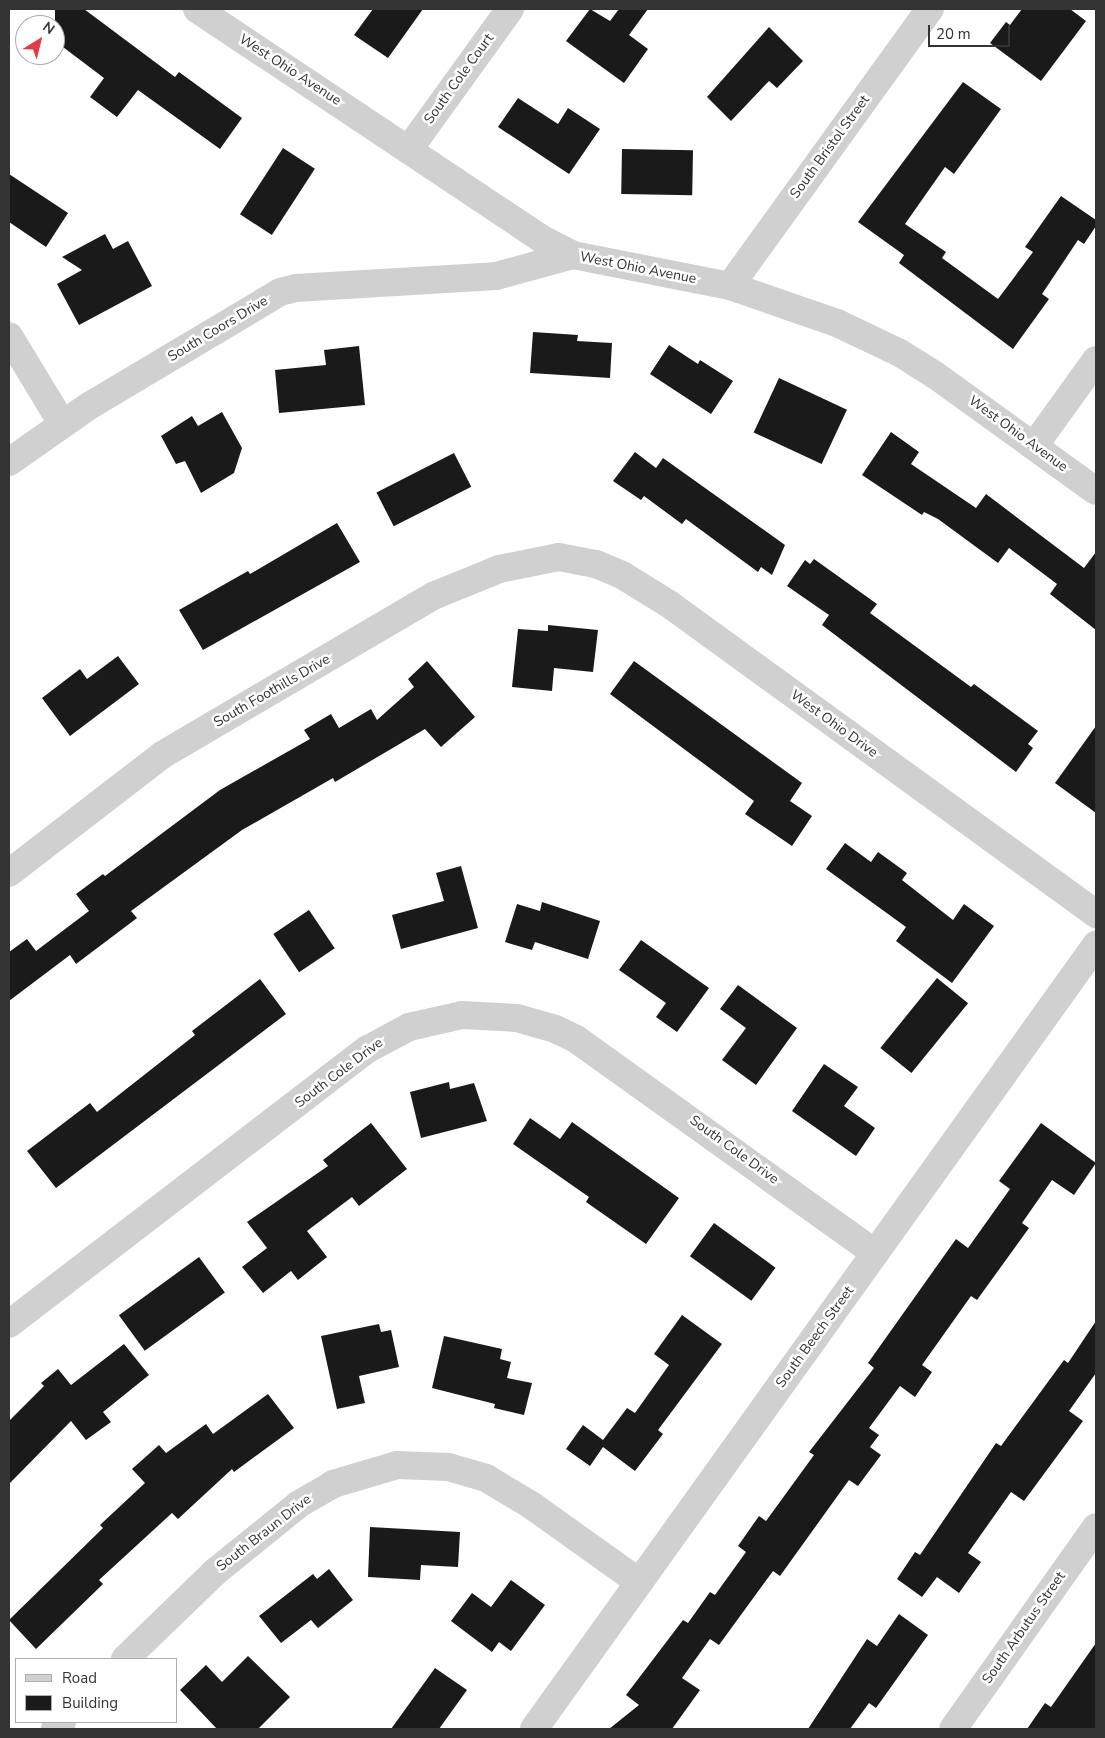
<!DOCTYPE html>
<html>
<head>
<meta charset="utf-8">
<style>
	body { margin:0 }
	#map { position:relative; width:1105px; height:1738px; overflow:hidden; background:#fff; font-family:"Nunito Sans",sans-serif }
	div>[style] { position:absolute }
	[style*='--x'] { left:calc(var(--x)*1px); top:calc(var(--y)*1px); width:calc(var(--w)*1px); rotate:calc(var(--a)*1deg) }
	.building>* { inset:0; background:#1a1a1a; transform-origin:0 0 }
	.minor>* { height:28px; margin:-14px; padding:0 14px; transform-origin:14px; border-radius:14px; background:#d0d0d0 }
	span { translate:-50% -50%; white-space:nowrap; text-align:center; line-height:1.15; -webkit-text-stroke:5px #fff; paint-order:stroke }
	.street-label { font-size:14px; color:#333 }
	.frame { position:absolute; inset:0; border:10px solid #333; pointer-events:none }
	.legend { position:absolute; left:15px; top:1658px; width:162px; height:65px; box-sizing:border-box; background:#fff; border:1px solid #adadad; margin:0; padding:6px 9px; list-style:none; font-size:15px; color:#333 }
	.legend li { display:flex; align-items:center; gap:10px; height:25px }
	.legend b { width:25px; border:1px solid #adadad }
	.north { position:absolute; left:15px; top:15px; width:50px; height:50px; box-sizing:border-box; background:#fff; border:1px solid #adadad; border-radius:50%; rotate:36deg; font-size:14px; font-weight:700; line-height:20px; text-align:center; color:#333 }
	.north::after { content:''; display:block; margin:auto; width:18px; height:22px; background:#e63946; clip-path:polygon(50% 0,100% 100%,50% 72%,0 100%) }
	.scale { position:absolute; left:928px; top:25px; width:82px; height:22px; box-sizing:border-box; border:2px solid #333; border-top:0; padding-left:6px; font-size:15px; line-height:18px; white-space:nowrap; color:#333; -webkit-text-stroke:4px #fff; paint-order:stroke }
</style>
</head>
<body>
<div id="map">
	<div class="building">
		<i style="clip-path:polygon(55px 9px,84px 9px,175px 77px,179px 72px,242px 118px,220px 149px,138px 90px,117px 117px,90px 97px,104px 78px,55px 41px)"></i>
		<i style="clip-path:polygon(373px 9px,423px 9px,388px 58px,354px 35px)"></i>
		<i style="clip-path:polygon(590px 9px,610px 21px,619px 9px,648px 9px,629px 35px,648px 49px,624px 83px,566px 41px)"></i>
		<i style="clip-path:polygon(1022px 9px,1070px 9px,1086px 21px,1041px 81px,990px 43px,1006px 22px,1010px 25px)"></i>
		<i style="clip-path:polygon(769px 27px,803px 61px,777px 88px,769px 81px,731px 121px,707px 97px)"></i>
		<i style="clip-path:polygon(963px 82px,1001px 109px,954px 174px,945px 167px,905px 224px,946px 252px,942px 258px,998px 299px,1033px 252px,1025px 247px,1061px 196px,1096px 220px,1096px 226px,1084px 244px,1078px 240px,1042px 294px,1049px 299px,1013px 349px,899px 263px,904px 255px,858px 222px)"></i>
		<i style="clip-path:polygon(518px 98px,558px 124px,568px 108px,600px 129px,569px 174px,498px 127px)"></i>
		<i style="left:283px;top:148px;width:38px;height:79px;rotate:33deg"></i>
		<i style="left:622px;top:149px;width:71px;height:45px;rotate:1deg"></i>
		<i style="clip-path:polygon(9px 174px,68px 213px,46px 247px,9px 222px)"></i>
		<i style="clip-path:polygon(105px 234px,113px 249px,128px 241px,152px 286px,79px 325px,57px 284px,82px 270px,62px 257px)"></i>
		<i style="clip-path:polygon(533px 332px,578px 335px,577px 341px,612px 343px,610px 378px,530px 373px)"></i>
		<i style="clip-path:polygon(669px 345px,698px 364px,700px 360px,733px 381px,711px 414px,650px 374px)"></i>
		<i style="clip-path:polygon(359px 346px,365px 405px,279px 413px,275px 370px,326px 365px,324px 350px)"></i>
		<i style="left:779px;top:378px;width:75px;height:60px;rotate:25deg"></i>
		<i style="clip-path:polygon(222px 412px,242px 448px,234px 473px,201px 493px,185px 461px,176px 464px,161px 436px,192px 416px,198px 426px)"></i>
		<i style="clip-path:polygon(891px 432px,919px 452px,911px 464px,976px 508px,986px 494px,1084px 568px,1096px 552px,1096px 630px,1050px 594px,1057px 584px,1009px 548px,998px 563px,938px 519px,924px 512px,922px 515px,862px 475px)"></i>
		<i style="clip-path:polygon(635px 452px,656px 468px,663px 458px,785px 545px,772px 575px,761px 567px,758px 572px,686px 519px,682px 524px,644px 496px,641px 500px,613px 481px)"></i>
		<i style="left:454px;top:453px;width:38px;height:87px;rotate:63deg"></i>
		<i style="clip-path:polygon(337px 523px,360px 562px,203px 650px,179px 610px,248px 571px,250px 574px)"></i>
		<i style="clip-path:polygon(814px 559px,877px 604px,870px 613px,971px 687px,974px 684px,1038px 731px,1028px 744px,1033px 748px,1016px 772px,822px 625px,829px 615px,787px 586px,805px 560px,810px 564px)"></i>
		<i style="clip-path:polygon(548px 625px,598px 630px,593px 672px,554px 668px,552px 691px,512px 687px,518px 629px,548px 631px)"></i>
		<i style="clip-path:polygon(118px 656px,139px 684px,70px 736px,42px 698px,80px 669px,87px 679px)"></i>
		<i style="clip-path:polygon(427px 661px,475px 717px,441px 747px,425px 729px,335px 782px,333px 778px,242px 830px,131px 911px,137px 918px,76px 964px,70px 955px,9px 1001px,9px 952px,27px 939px,36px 951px,89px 911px,76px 894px,103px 874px,105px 876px,220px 790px,310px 739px,304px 730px,331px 714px,339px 728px,371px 709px,377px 720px,414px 687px,408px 679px)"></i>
		<i style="clip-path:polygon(634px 661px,802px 783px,790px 801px,812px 816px,792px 846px,745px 814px,754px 801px,610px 694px)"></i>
		<i style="clip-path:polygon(1096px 726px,1096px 813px,1055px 783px)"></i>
		<i style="clip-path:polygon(845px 843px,871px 862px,878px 852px,907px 873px,902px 880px,953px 920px,964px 904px,994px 926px,952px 983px,896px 941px,906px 927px,826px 869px)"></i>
		<i style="clip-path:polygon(461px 866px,478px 928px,401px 949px,392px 915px,444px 901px,436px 873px)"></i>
		<i style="clip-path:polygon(542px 902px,600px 921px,588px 959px,535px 942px,532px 950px,505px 942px,517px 904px,540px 911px)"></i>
		<i style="left:309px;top:910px;width:46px;height:43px;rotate:56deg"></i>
		<i style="clip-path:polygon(641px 940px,709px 988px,677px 1032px,656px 1017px,666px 1003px,619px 970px)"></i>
		<i style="left:937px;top:978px;width:40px;height:90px;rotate:39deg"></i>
		<i style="clip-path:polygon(260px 979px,286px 1014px,56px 1188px,27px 1151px,90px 1103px,97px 1112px,195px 1035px,192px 1031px)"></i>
		<i style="clip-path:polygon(738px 985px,797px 1028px,756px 1085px,722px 1060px,746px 1028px,720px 1009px)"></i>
		<i style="clip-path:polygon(824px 1064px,858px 1087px,844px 1106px,875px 1128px,856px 1156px,792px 1111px)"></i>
		<i style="clip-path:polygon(449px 1082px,450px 1089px,474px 1083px,487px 1121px,421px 1138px,410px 1092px)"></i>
		<i style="clip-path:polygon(530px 1118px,560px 1139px,572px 1122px,679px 1198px,646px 1244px,586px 1202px,589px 1197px,513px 1144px)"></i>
		<i style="clip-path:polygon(371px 1123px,407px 1169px,359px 1206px,352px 1197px,307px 1231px,327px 1257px,298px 1280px,291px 1271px,263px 1293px,242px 1267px,267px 1248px,247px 1222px,328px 1166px,323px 1160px)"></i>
		<i style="clip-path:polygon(1041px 1123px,1096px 1163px,1074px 1195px,1052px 1180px,1022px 1223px,1029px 1228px,977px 1300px,971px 1296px,922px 1365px,932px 1372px,915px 1397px,900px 1386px,869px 1428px,879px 1435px,870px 1447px,881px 1455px,858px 1486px,849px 1480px,780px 1576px,773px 1571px,719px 1645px,710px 1639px,682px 1678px,700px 1690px,672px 1729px,609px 1729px,639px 1705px,626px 1695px,683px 1620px,688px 1623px,710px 1592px,715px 1595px,746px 1552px,738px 1546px,759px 1516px,766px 1521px,814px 1455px,809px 1452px,874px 1368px,868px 1363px,956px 1239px,968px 1248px,1010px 1189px,999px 1181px)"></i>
		<i style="left:714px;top:1223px;width:76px;height:41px;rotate:36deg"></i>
		<i style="left:199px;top:1257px;width:44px;height:99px;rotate:54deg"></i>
		<i style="clip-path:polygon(682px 1315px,722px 1344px,658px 1430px,663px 1434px,635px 1471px,603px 1447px,590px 1466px,566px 1449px,583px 1425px,603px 1440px,627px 1408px,635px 1413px,669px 1365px,654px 1354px)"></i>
		<i style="clip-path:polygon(1096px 1321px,1096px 1373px,1069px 1411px,1083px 1421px,1024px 1501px,1011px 1492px,968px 1553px,981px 1562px,959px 1593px,937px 1577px,922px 1597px,897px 1579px,915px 1552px,920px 1555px,996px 1443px,1001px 1446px,1064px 1360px,1068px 1363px)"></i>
		<i style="clip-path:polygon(379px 1324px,381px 1332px,391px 1330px,399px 1367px,359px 1376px,365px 1403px,337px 1409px,321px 1336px)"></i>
		<i style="clip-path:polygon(444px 1336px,502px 1349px,500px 1359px,511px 1362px,507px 1378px,532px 1383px,524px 1415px,494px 1408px,495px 1404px,432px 1388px)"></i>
		<i style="clip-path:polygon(124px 1344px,149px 1375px,103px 1412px,111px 1422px,86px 1440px,71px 1421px,9px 1484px,9px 1421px,44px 1386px,41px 1383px,58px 1369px,71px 1385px)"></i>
		<i style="clip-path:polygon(268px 1394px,294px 1428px,234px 1472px,232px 1469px,178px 1519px,172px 1513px,99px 1580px,103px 1584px,36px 1649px,9px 1620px,103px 1528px,100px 1525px,145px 1483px,132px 1469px,159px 1445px,166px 1453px,206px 1424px,213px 1434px)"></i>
		<i style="clip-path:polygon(370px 1527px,460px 1532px,458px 1567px,421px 1565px,420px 1580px,368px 1577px)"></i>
		<i style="clip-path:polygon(329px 1569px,353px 1600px,318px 1628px,311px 1620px,281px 1643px,259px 1616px,313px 1574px,317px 1579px)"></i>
		<i style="clip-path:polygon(511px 1580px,545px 1605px,511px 1651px,499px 1642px,492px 1652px,451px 1621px,472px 1593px,491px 1607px)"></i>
		<i style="clip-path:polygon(899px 1614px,928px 1635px,876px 1708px,869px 1703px,850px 1729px,808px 1729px,867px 1639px,877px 1646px)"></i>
		<i style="clip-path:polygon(1096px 1643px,1096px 1729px,1027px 1729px,1045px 1703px,1051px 1707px)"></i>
		<i style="clip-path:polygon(248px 1656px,290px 1697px,258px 1729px,217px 1729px,180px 1690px,206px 1665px,222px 1682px)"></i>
		<i style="clip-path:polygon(435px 1668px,467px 1690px,439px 1729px,391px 1729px)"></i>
	</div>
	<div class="minor">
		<i style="--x:197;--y:9;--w:415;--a:33.7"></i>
		<i style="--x:542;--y:239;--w:35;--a:27"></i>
		<i style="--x:573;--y:255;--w:160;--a:11.2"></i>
		<i style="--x:730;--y:286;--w:113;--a:19.1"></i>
		<i style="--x:837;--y:323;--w:70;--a:25.5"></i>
		<i style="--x:900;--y:353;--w:41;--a:32.2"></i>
		<i style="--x:935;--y:375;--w:198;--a:35.8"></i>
		<i style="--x:409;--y:149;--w:173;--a:-54.2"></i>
		<i style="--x:730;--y:286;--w:342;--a:-54.2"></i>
		<i style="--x:9;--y:336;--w:102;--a:58.7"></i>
		<i style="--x:1034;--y:446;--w:106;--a:-54.2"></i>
		<i style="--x:9;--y:462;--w:98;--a:-35"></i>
		<i style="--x:89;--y:406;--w:222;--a:-30.8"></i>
		<i style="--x:280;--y:292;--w:16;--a:-14"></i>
		<i style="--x:296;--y:288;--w:200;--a:-3.4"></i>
		<i style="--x:496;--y:276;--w:80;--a:-15.3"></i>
		<i style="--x:9;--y:873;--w:193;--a:-37.6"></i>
		<i style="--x:162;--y:755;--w:314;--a:-30.4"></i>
		<i style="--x:433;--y:596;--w:71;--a:-22.2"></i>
		<i style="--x:499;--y:569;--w:61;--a:-11.3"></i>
		<i style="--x:559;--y:557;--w:38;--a:11"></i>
		<i style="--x:596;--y:564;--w:28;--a:23"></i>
		<i style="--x:622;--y:575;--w:55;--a:31.7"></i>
		<i style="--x:669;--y:604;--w:528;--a:35.98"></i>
		<i style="--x:9;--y:1324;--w:452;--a:-37.5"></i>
		<i style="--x:368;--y:1049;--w:47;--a:-28.2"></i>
		<i style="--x:409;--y:1027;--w:54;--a:-12.8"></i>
		<i style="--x:462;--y:1015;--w:55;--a:3.1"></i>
		<i style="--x:517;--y:1018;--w:40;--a:16"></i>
		<i style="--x:555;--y:1029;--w:23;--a:25"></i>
		<i style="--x:576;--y:1039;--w:368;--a:35.6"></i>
		<i style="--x:125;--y:1659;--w:125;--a:-44"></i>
		<i style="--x:215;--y:1572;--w:108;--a:-39"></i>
		<i style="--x:299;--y:1504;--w:39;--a:-30"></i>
		<i style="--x:333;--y:1484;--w:67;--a:-16.5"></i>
		<i style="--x:397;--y:1465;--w:51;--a:2.2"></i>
		<i style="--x:448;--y:1467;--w:40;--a:16"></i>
		<i style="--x:486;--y:1478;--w:52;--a:31"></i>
		<i style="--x:531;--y:1505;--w:133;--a:35.5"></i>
		<i style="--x:55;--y:1729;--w:10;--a:-45"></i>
		<i style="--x:534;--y:1729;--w:965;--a:-54.37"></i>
		<i style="--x:953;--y:1729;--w:247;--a:-54.7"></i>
	</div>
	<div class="street-label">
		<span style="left:290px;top:70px;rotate:33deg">West Ohio Avenue</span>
		<span style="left:459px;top:79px;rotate:-54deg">South Cole Court</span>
		<span style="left:830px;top:147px;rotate:-54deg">South Bristol Street</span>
		<span style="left:638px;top:268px;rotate:11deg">West Ohio Avenue</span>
		<span style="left:218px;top:329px;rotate:-31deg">South Coors Drive</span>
		<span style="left:1018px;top:434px;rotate:36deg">West Ohio Avenue</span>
		<span style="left:272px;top:691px;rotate:-30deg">South Foothills Drive</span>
		<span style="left:834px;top:724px;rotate:36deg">West Ohio Drive</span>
		<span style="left:339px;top:1073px;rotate:-37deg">South Cole Drive</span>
		<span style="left:734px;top:1150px;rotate:36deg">South Cole Drive</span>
		<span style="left:815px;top:1337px;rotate:-54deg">South Beech Street</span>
		<span style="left:264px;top:1533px;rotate:-38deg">South Braun Drive</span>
		<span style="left:1024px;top:1628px;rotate:-55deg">South Arbutus Street</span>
	</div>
	<div class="frame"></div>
	<ul class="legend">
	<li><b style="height:6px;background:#d0d0d0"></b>Road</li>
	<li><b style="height:14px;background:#1a1a1a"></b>Building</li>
	</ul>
	<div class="north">N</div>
	<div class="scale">20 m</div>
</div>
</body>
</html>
